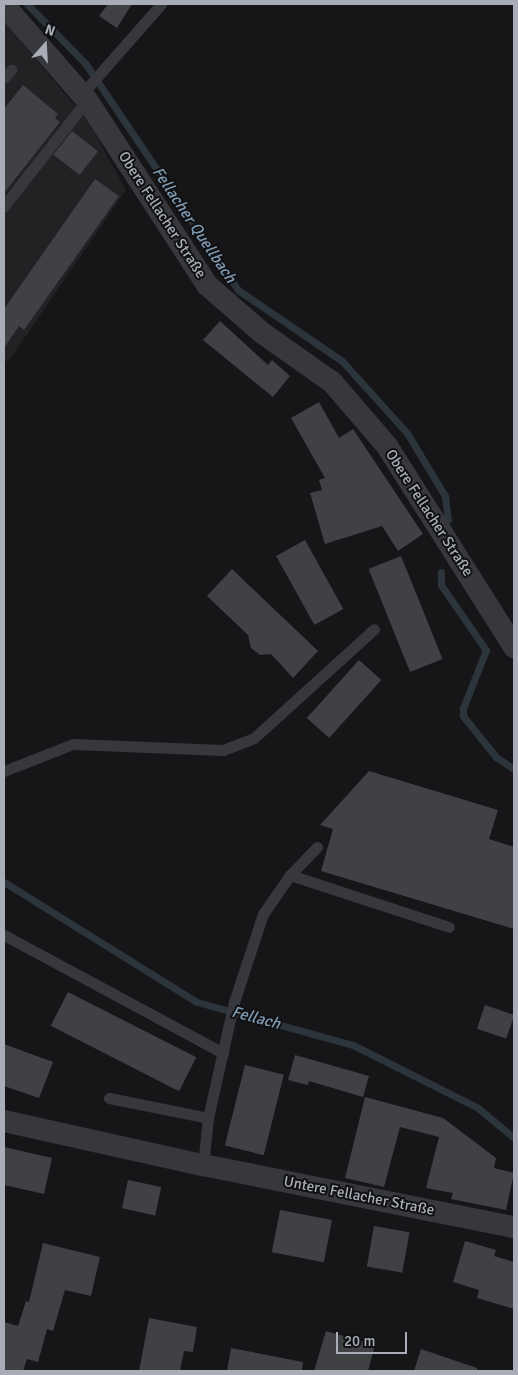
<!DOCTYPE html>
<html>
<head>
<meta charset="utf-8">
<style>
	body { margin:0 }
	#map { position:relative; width:518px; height:1375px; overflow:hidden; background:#161618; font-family:Signika,sans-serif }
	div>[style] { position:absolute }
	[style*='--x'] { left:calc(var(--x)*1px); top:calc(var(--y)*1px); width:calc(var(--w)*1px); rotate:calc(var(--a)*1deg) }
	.built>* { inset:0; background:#222225 }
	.stream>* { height:7px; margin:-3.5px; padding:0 3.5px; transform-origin:3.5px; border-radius:3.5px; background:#2c353c }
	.building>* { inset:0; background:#404145; transform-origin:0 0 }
	.service>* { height:11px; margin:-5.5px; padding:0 5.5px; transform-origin:5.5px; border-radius:5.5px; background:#37383d }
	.minor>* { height:22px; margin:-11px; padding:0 11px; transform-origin:11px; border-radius:11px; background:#37383d }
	span { translate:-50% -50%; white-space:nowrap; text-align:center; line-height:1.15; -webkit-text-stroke:4px #111113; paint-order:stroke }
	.street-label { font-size:15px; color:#a8adb8 }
	.water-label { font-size:16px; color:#7f9bb3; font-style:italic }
	.frame { position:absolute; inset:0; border:5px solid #a8adb8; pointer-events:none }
	.north { position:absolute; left:20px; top:20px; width:50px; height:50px; -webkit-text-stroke:4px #111113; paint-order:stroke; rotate:19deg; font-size:14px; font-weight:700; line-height:20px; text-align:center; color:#a8adb8 }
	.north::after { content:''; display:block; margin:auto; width:18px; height:22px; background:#a8adb8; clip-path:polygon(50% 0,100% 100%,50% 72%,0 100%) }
	.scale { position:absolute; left:336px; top:1332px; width:71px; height:22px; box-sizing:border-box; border:2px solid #a8adb8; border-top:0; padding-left:6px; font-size:15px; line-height:18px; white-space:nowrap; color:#a8adb8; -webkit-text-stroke:4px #111113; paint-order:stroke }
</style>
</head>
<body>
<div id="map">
	<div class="built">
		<i style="clip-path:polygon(4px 22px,88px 121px,126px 190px,8px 362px,4px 359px)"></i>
	</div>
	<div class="stream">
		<i style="--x:27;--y:4;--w:83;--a:45.5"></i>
		<i style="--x:85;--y:63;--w:274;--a:56"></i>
		<i style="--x:238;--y:290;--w:126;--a:34.3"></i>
		<i style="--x:342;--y:361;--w:97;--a:47.9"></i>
		<i style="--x:407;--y:433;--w:74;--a:58.9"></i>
		<i style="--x:445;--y:496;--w:24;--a:83"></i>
		<i style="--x:441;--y:572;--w:13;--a:90"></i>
		<i style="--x:441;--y:585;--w:79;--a:55.3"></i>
		<i style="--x:486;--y:650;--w:62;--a:111.6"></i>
		<i style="--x:463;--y:708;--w:8;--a:90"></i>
		<i style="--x:463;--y:716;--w:53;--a:51.2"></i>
		<i style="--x:496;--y:757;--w:22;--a:34"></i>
		<i style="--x:4;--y:882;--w:227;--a:31.9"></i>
		<i style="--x:197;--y:1002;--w:162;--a:15.4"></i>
		<i style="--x:353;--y:1045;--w:140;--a:26.7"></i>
		<i style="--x:478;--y:1108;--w:47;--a:39.8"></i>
	</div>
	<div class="building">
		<i style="clip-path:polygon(108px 4px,132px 4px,117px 28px,99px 16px)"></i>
		<i style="clip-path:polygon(23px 85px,58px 114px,55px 118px,60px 122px,4px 193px,4px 109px)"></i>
		<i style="left:72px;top:131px;width:33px;height:30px;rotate:38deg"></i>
		<i style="clip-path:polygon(95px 179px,119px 196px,24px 330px,19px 326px,4px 348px,4px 309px)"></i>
		<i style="clip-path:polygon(220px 321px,268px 365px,272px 360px,290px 376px,273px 397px,203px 340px)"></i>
		<i style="clip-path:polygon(319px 402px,339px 438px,353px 429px,423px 534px,398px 551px,382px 526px,325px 544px,310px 493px,322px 490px,319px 480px,325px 478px,291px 418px)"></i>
		<i style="left:305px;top:540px;width:79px;height:33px;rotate:61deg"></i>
		<i style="left:401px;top:556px;width:111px;height:35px;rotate:68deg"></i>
		<i style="clip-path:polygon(232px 569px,318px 651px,293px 678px,271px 654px,260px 655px,251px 648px,248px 635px,207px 596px)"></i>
		<i style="left:359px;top:660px;width:30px;height:78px;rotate:42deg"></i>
		<i style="clip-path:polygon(369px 771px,498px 810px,489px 839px,514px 847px,514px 929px,321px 871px,333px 829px,320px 825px)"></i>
		<i style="left:68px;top:992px;width:144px;height:38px;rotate:27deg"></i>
		<i style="left:485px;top:1005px;width:31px;height:25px;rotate:19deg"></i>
		<i style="clip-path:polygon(4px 1044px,53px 1062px,39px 1098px,4px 1086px)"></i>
		<i style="clip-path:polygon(295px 1055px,369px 1076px,363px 1097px,309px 1081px,308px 1085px,288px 1080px)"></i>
		<i style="left:245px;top:1065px;width:40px;height:83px;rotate:14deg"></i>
		<i style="clip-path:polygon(365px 1097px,443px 1118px,496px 1158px,494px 1168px,514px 1173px,506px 1210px,451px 1199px,453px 1193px,426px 1188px,439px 1137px,400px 1127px,384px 1187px,345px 1178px)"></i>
		<i style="clip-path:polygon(4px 1147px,52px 1158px,44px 1194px,4px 1185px)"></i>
		<i style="left:128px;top:1180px;width:34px;height:29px;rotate:12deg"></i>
		<i style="left:280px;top:1210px;width:53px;height:43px;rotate:11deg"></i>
		<i style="left:374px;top:1226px;width:36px;height:41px;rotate:10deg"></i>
		<i style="clip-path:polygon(465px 1241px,496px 1250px,494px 1256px,514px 1262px,514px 1309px,477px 1298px,479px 1290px,453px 1282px)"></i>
		<i style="clip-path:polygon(43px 1243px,100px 1257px,91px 1296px,65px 1290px,53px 1331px,47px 1329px,38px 1362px,27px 1359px,23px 1371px,4px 1371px,4px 1322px,18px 1326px,26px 1301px,29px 1302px)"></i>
		<i style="clip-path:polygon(149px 1318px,197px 1327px,193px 1352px,184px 1351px,180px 1371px,139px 1371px)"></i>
		<i style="clip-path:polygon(326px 1331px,375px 1345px,368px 1371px,314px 1371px)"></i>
		<i style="clip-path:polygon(231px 1348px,303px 1362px,302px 1371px,227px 1371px)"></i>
		<i style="clip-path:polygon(421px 1349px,477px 1368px,477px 1371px,414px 1371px)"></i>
	</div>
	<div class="service">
		<i style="--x:4;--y:78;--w:11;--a:-49"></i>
		<i style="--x:82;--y:94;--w:120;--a:-48.7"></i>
		<i style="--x:4;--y:206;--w:135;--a:-51.9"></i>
		<i style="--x:4;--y:771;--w:74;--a:-21.4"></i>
		<i style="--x:73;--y:744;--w:150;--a:2.3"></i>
		<i style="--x:223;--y:750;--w:33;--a:-21"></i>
		<i style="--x:254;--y:738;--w:162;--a:-42.2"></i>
		<i style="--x:290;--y:875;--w:167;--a:18.1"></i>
		<i style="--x:4;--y:935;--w:249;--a:28.3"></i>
		<i style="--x:109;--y:1098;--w:101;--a:11.4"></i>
		<i style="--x:203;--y:1165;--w:47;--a:-83.9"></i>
		<i style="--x:208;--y:1118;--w:119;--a:-77.4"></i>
		<i style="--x:234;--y:1002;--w:93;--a:-71.8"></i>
		<i style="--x:263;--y:914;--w:47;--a:-55.3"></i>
		<i style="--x:290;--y:875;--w:39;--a:-46"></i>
	</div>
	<div class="minor">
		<i style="--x:4;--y:5;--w:126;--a:48.9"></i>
		<i style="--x:87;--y:100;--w:221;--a:57"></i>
		<i style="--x:207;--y:285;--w:72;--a:41"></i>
		<i style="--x:261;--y:332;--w:87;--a:35.2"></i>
		<i style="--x:332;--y:382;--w:84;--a:49.3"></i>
		<i style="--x:387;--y:446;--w:238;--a:57.7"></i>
		<i style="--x:4;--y:1121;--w:204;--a:12.5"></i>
		<i style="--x:203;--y:1165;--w:317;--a:11.3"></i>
	</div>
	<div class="street-label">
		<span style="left:162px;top:215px;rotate:57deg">Obere Fellacher Straße</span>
		<span style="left:429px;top:513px;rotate:57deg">Obere Fellacher Straße</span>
		<span style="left:359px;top:1196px;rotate:11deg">Untere Fellacher Straße</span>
	</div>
	<div class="water-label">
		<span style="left:194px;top:225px;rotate:56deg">Fellacher Quellbach</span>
		<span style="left:256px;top:1018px;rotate:15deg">Fellach</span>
	</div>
	<div class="frame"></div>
	<div class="north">N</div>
	<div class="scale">20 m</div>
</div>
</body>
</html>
